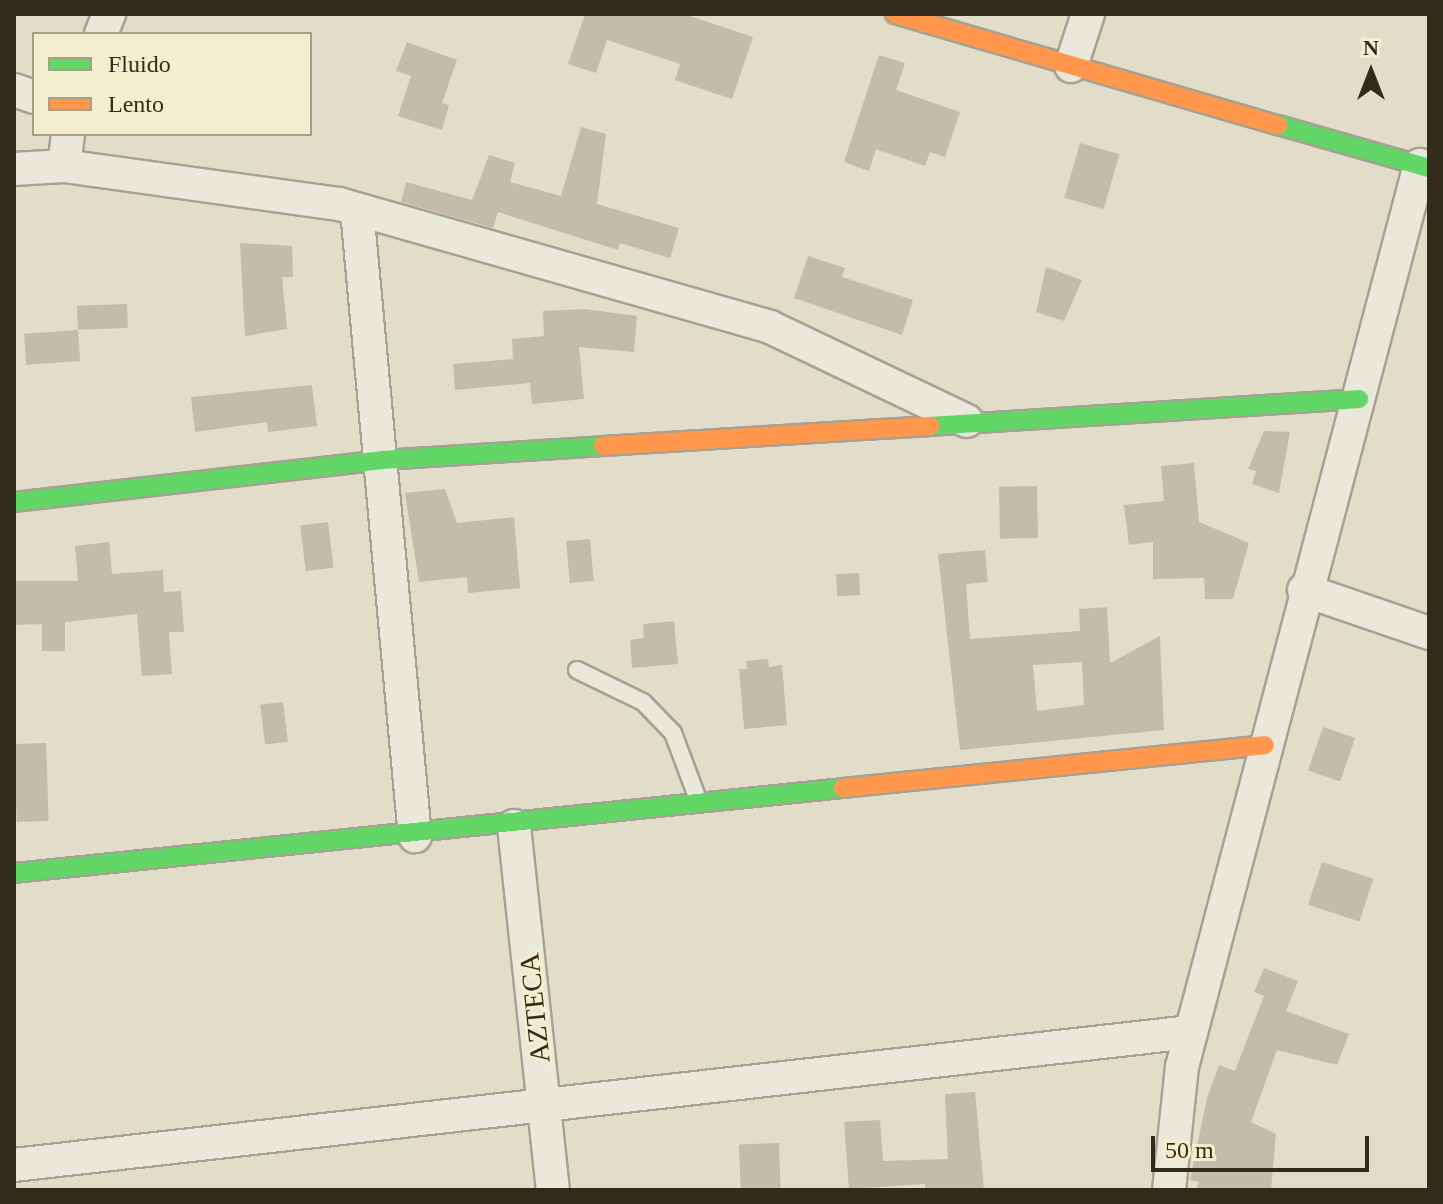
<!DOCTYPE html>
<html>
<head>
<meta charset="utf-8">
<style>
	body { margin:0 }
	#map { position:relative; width:1443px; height:1204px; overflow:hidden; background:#e2ddc8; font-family:"Times New Roman",serif }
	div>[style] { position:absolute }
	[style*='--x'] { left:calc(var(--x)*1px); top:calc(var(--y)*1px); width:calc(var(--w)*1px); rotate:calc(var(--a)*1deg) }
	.building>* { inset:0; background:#c5bbaa; transform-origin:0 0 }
	.roads { filter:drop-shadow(2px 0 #a6a192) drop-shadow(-2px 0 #a6a192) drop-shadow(0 2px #a6a192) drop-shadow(0 -2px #a6a192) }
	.lane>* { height:16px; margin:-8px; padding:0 8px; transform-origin:8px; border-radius:8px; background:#eae7db }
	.street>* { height:32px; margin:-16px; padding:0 16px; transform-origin:16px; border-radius:16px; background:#eae7db }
	.fast>* { height:18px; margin:-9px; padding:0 9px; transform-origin:9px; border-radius:9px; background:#63d668 }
	.slow>* { height:18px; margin:-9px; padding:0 9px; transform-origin:9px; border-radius:9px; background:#ff974d }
	span { translate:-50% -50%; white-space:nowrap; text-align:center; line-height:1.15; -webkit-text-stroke:6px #f4edce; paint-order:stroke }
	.street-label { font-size:28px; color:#342a1c }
	.frame { position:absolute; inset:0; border:16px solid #342a1c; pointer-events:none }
	.legend { position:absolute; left:32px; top:32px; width:280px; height:104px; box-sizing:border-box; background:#f4edce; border:2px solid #a79f87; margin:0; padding:10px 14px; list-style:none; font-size:24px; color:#342a1c }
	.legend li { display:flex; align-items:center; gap:16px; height:40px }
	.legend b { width:40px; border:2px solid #a79f87 }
	.north { position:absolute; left:1331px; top:32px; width:80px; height:80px; -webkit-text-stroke:6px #f4edce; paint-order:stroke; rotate:0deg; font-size:22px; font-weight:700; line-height:32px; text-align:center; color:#342a1c }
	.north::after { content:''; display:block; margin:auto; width:28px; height:36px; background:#342a1c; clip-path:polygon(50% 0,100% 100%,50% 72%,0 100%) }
	.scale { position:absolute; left:1151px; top:1136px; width:218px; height:36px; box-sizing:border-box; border:4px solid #342a1c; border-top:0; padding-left:10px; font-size:24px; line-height:28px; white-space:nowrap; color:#342a1c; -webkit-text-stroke:6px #f4edce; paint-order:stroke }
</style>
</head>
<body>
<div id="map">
	<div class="building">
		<i style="clip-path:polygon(585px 14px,684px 14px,753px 37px,732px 99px,675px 80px,680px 64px,607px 40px,596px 73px,568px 64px)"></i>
		<i style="clip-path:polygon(407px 42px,457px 60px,442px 103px,449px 105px,442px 130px,398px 116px,411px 76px,396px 71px)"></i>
		<i style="clip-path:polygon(879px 55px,905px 63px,896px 90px,960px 112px,945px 157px,930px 152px,925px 166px,876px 149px,869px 171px,844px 162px)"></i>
		<i style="clip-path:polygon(581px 127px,606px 134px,597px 204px,679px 228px,670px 258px,620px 243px,618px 250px,498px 212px,493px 228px,401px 202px,406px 182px,472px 200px,489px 155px,515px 163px,510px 182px,561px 196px)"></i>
		<i style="left:1080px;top:143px;width:41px;height:57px;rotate:16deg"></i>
		<i style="clip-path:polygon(240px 243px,292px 246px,293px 277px,282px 277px,287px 329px,245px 336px)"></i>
		<i style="clip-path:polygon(808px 256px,845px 268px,842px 277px,913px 300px,902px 335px,794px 298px)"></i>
		<i style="clip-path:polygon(1046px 267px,1082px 280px,1064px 321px,1036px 312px)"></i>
		<i style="left:127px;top:304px;width:24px;height:50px;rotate:88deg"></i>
		<i style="clip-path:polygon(584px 309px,637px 316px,634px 352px,579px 347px,584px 399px,532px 404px,530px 383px,455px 390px,453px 364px,513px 359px,512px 339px,544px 336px,543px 311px)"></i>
		<i style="left:78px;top:330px;width:31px;height:54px;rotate:86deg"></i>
		<i style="clip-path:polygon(312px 385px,317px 426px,268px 432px,267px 422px,195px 432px,191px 397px)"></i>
		<i style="clip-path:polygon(1264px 431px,1290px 432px,1279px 493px,1252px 484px,1256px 471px,1248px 469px)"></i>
		<i style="clip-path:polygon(1194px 463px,1199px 522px,1249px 543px,1233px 599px,1205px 599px,1204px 578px,1153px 579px,1153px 542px,1129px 545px,1124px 505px,1164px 501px,1161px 466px)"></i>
		<i style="left:1037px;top:486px;width:52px;height:38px;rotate:89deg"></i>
		<i style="clip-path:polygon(445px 489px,457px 523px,514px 517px,520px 588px,468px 593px,467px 577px,419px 582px,405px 493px)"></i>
		<i style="left:328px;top:522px;width:46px;height:28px;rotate:83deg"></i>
		<i style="left:590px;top:539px;width:42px;height:24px;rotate:85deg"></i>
		<i style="clip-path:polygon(109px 542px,112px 574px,163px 570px,164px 592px,181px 591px,184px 632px,169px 632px,172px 674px,142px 676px,137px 614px,65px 622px,65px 651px,42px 651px,42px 624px,14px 625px,14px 581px,78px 581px,75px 546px)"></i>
		<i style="clip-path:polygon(evenodd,985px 550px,988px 582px,966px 584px,970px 639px,1080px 631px,1079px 609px,1107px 607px,1110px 663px,1160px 636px,1164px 730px,960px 750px,938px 554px,985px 550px,1082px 662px,1084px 705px,1037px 711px,1033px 665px,1082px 662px)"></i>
		<i style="left:859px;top:573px;width:22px;height:23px;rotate:87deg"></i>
		<i style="clip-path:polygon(674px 621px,678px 664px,632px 668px,630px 640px,644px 638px,643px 624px)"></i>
		<i style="clip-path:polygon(768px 659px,769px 667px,782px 665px,787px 725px,744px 729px,739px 669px,747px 669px,746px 661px)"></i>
		<i style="left:283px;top:702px;width:40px;height:23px;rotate:83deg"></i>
		<i style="left:1323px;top:727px;width:34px;height:46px;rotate:19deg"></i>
		<i style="left:46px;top:743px;width:78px;height:32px;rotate:88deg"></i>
		<i style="left:1322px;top:862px;width:54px;height:45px;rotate:18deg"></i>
		<i style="clip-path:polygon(1264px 968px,1298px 981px,1286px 1011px,1349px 1034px,1337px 1065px,1277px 1050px,1251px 1122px,1276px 1134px,1271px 1190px,1196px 1190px,1199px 1182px,1190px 1180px,1207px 1098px,1219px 1065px,1235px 1071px,1264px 996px,1254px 992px)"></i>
		<i style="clip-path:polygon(975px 1092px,984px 1190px,925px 1190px,925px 1184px,849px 1189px,844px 1122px,880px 1120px,883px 1161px,948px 1159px,945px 1094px)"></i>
		<i style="left:779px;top:1143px;width:47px;height:40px;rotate:88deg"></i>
	</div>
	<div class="roads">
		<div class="lane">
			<i style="--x:577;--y:670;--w:73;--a:25.9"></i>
			<i style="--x:643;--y:702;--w:43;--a:45.9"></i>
			<i style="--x:673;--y:733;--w:74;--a:69.4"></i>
		</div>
		<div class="street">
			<i style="--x:101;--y:34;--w:22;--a:-68"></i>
			<i style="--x:1071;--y:66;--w:55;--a:-71.9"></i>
			<i style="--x:14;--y:90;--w:21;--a:19"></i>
			<i style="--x:68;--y:134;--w:32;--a:97"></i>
			<i style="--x:64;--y:166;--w:278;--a:7.9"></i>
			<i style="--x:339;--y:204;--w:448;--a:15.9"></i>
			<i style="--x:770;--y:327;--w:218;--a:25.5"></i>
			<i style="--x:14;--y:169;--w:50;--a:-3.4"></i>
			<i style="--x:357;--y:210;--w:629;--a:84.71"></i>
			<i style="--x:1304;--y:590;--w:132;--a:19"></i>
			<i style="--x:514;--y:826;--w:366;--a:83.9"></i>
			<i style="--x:14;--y:1165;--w:1183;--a:-6.45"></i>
			<i style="--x:1169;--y:1190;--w:124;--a:-84"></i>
			<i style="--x:1182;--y:1067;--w:933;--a:-75.22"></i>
		</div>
		<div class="fast">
			<i style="--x:1278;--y:125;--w:157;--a:15.9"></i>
			<i style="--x:930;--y:426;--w:430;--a:-3.6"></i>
			<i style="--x:14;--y:502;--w:370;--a:-6.5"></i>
			<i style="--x:382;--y:460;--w:221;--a:-3.6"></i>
			<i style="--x:14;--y:873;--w:833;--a:-5.85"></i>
		</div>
		<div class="slow">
			<i style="--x:895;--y:14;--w:399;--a:16.2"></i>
			<i style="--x:603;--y:446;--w:328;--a:-3.5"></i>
			<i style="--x:843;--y:788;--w:424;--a:-5.8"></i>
		</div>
	</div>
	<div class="street-label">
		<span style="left:535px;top:1008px;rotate:-96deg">AZTECA</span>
	</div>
	<div class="frame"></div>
	<ul class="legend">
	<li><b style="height:10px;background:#63d668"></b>Fluido</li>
	<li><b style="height:10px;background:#ff974d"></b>Lento</li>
	</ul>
	<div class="north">N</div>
	<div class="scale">50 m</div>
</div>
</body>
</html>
